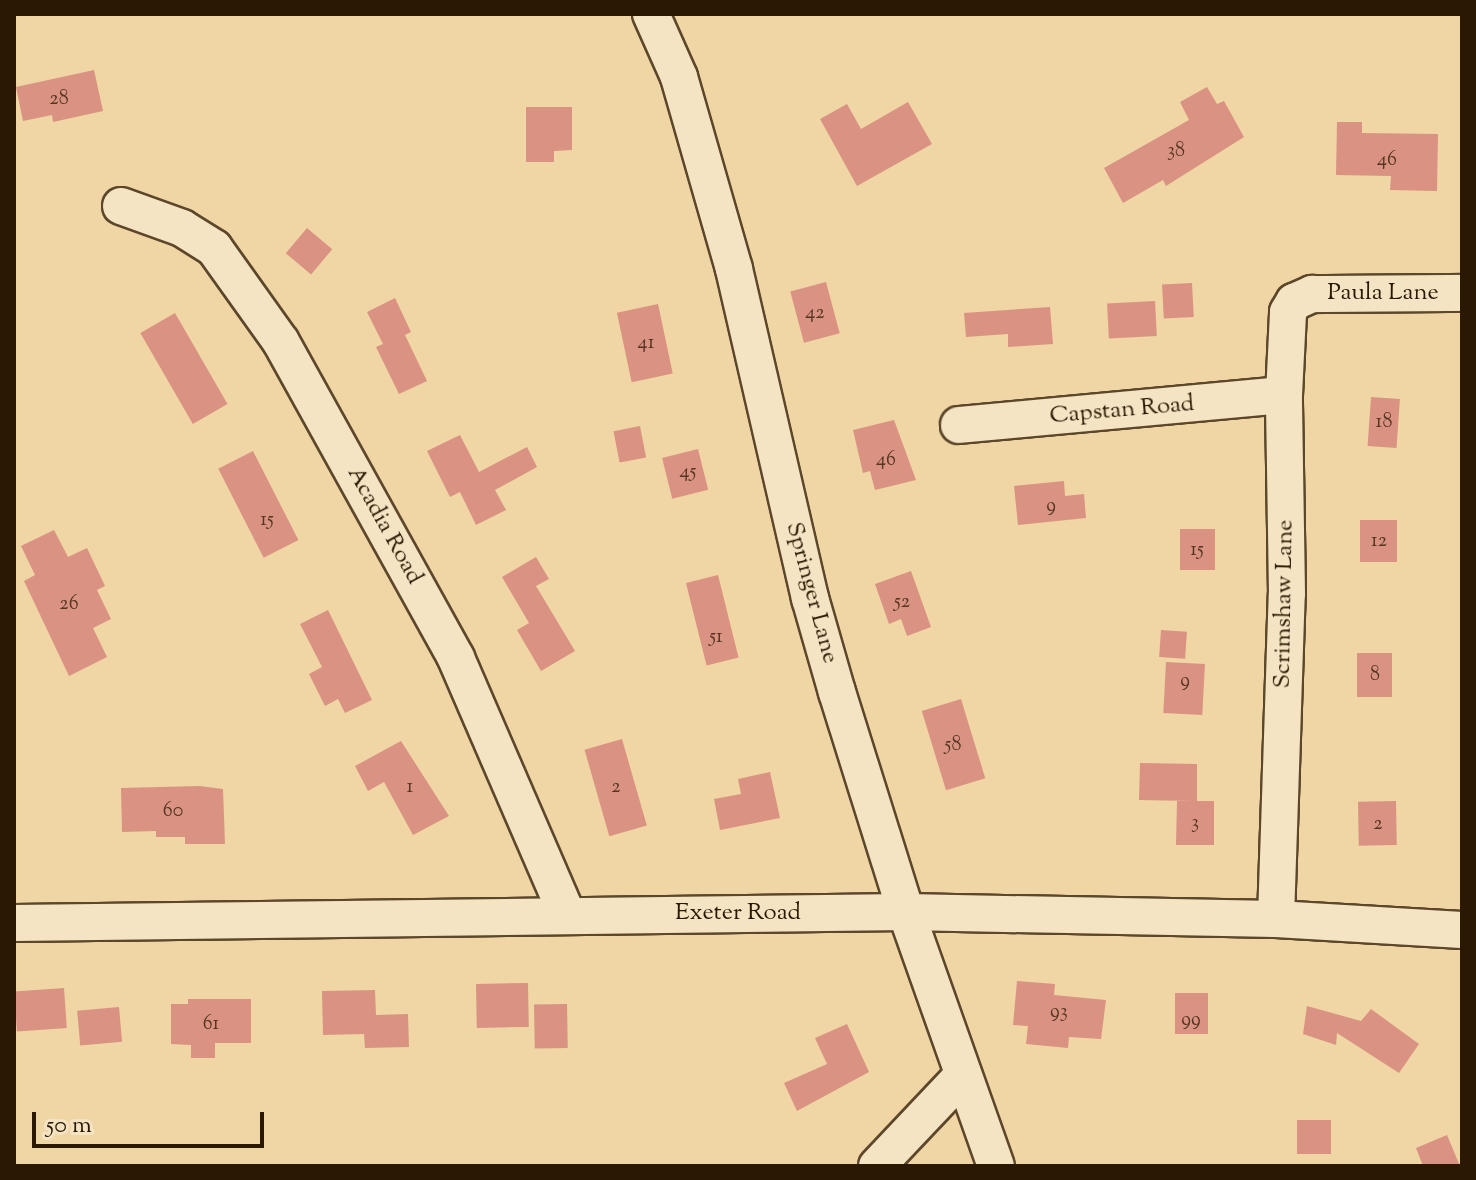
<!DOCTYPE html>
<html>
<head>
<meta charset="utf-8">
<style>
	body { margin:0 }
	#map { position:relative; width:1476px; height:1180px; overflow:hidden; background:#f0d5a5; font-family:"Sorts Mill Goudy",serif }
	div>[style] { position:absolute }
	[style*='--x'] { left:calc(var(--x)*1px); top:calc(var(--y)*1px); width:calc(var(--w)*1px); rotate:calc(var(--a)*1deg) }
	.building>* { inset:0; background:#da9283; transform-origin:0 0 }
	.roads { filter:drop-shadow(2px 0 #5c472b) drop-shadow(-2px 0 #5c472b) drop-shadow(0 2px #5c472b) drop-shadow(0 -2px #5c472b) }
	.minor>* { height:36px; margin:-18px; padding:0 18px; transform-origin:18px; border-radius:18px; background:#f5e4c4 }
	span { translate:-50% -50%; white-space:nowrap; text-align:center; line-height:1.15; -webkit-text-stroke:6px #f5e4c4; paint-order:stroke }
	.number-label { font-size:20px; color:#563622 }
	.number-label span { -webkit-text-stroke-width:0 }
	.street-label { font-size:24px; color:#2a1802 }
	.frame { position:absolute; inset:0; border:16px solid #2a1802; pointer-events:none }
	.scale { position:absolute; left:32px; top:1112px; width:232px; height:36px; box-sizing:border-box; border:4px solid #2a1802; border-top:0; padding-left:10px; font-size:24px; line-height:28px; white-space:nowrap; color:#2a1802; -webkit-text-stroke:6px #f5e4c4; paint-order:stroke }
</style>
</head>
<body>
<div id="map">
	<div class="building">
		<i style="clip-path:polygon(94px 70px,103px 111px,53px 122px,52px 115px,23px 121px,16px 87px)"></i>
		<i style="clip-path:polygon(1207px 87px,1217px 104px,1224px 101px,1244px 137px,1166px 186px,1163px 180px,1123px 203px,1104px 168px,1189px 120px,1180px 102px)"></i>
		<i style="clip-path:polygon(908px 102px,932px 144px,857px 186px,820px 119px,847px 104px,861px 129px)"></i>
		<i style="clip-path:polygon(526px 107px,572px 107px,572px 150px,554px 151px,554px 162px,526px 162px)"></i>
		<i style="clip-path:polygon(1337px 122px,1362px 122px,1362px 133px,1438px 134px,1437px 191px,1390px 190px,1391px 176px,1336px 175px)"></i>
		<i style="left:307px;top:228px;width:33px;height:33px;rotate:40deg"></i>
		<i style="left:826px;top:282px;width:53px;height:37px;rotate:75deg"></i>
		<i style="left:1192px;top:283px;width:34px;height:30px;rotate:87deg"></i>
		<i style="clip-path:polygon(395px 298px,411px 332px,405px 335px,427px 381px,399px 394px,376px 347px,383px 344px,367px 312px)"></i>
		<i style="left:1155px;top:301px;width:35px;height:48px;rotate:87deg"></i>
		<i style="left:658px;top:304px;width:71px;height:42px;rotate:78deg"></i>
		<i style="clip-path:polygon(1050px 307px,1053px 344px,1008px 347px,1008px 334px,966px 337px,964px 313px)"></i>
		<i style="left:175px;top:313px;width:105px;height:40px;rotate:60deg"></i>
		<i style="left:1371px;top:397px;width:29px;height:49px;rotate:4deg"></i>
		<i style="clip-path:polygon(894px 420px,916px 480px,875px 490px,870px 471px,863px 473px,853px 430px)"></i>
		<i style="left:640px;top:426px;width:32px;height:27px;rotate:79deg"></i>
		<i style="clip-path:polygon(460px 435px,479px 472px,527px 447px,537px 467px,495px 490px,506px 510px,476px 525px,460px 492px,450px 497px,427px 451px)"></i>
		<i style="left:698px;top:449px;width:42px;height:37px;rotate:76deg"></i>
		<i style="left:253px;top:451px;width:100px;height:39px;rotate:63deg"></i>
		<i style="clip-path:polygon(1064px 481px,1065px 496px,1084px 494px,1086px 518px,1018px 525px,1014px 486px)"></i>
		<i style="left:1360px;top:520px;width:37px;height:42px"></i>
		<i style="left:1180px;top:529px;width:35px;height:41px"></i>
		<i style="clip-path:polygon(54px 530px,68px 557px,87px 548px,105px 586px,97px 590px,111px 619px,93px 628px,107px 657px,69px 676px,24px 581px,35px 575px,21px 546px)"></i>
		<i style="clip-path:polygon(536px 557px,549px 579px,536px 586px,575px 651px,541px 671px,517px 630px,529px 623px,502px 577px)"></i>
		<i style="clip-path:polygon(911px 571px,931px 627px,907px 636px,901px 619px,889px 624px,875px 584px)"></i>
		<i style="left:718px;top:575px;width:85px;height:33px;rotate:76deg"></i>
		<i style="clip-path:polygon(328px 610px,372px 700px,345px 713px,338px 699px,325px 706px,309px 674px,322px 667px,300px 624px)"></i>
		<i style="left:1161px;top:630px;width:26px;height:27px;rotate:4deg"></i>
		<i style="left:1392px;top:653px;width:44px;height:35px;rotate:90deg"></i>
		<i style="left:1166px;top:662px;width:39px;height:51px;rotate:3deg"></i>
		<i style="left:961px;top:699px;width:83px;height:41px;rotate:73deg"></i>
		<i style="left:622px;top:739px;width:90px;height:39px;rotate:74deg"></i>
		<i style="clip-path:polygon(401px 741px,449px 816px,413px 835px,384px 782px,368px 791px,355px 766px)"></i>
		<i style="clip-path:polygon(1140px 763px,1197px 764px,1197px 801px,1214px 801px,1214px 845px,1176px 845px,1177px 801px,1193px 801px,1139px 800px)"></i>
		<i style="clip-path:polygon(770px 772px,780px 818px,720px 830px,714px 799px,741px 794px,738px 779px)"></i>
		<i style="clip-path:polygon(200px 786px,223px 789px,225px 844px,185px 844px,185px 837px,156px 837px,156px 831px,122px 832px,121px 788px)"></i>
		<i style="left:1396px;top:801px;width:44px;height:38px;rotate:89deg"></i>
		<i style="clip-path:polygon(1017px 981px,1055px 984px,1054px 995px,1106px 1000px,1101px 1039px,1069px 1037px,1068px 1048px,1026px 1044px,1028px 1026px,1013px 1025px)"></i>
		<i style="left:528px;top:983px;width:44px;height:52px;rotate:89deg"></i>
		<i style="left:64px;top:988px;width:40px;height:50px;rotate:86deg"></i>
		<i style="clip-path:polygon(375px 990px,376px 1015px,408px 1014px,409px 1047px,365px 1048px,364px 1034px,323px 1035px,322px 991px)"></i>
		<i style="left:1175px;top:993px;width:33px;height:41px"></i>
		<i style="clip-path:polygon(188px 999px,251px 999px,251px 1043px,215px 1043px,215px 1058px,191px 1058px,191px 1045px,171px 1044px,171px 1004px,188px 1004px)"></i>
		<i style="left:567px;top:1004px;width:44px;height:33px;rotate:89deg"></i>
		<i style="clip-path:polygon(1307px 1006px,1361px 1021px,1371px 1009px,1419px 1044px,1399px 1073px,1337px 1033px,1336px 1045px,1303px 1034px)"></i>
		<i style="left:119px;top:1007px;width:35px;height:42px;rotate:85deg"></i>
		<i style="clip-path:polygon(847px 1024px,869px 1072px,797px 1111px,784px 1083px,827px 1064px,815px 1038px)"></i>
		<i style="left:1297px;top:1120px;width:34px;height:34px"></i>
		<i style="clip-path:polygon(1447px 1135px,1460px 1166px,1423px 1166px,1416px 1148px)"></i>
	</div>
	<div class="roads">
		<div class="minor">
			<i style="--x:651;--y:14;--w:69;--a:66"></i>
			<i style="--x:679;--y:77;--w:200;--a:74"></i>
			<i style="--x:734;--y:269;--w:338;--a:77"></i>
			<i style="--x:810;--y:598;--w:98;--a:74"></i>
			<i style="--x:837;--y:692;--w:231;--a:72.6"></i>
			<i style="--x:906;--y:912;--w:269;--a:70.5"></i>
			<i style="--x:121;--y:206;--w:65;--a:19.8"></i>
			<i style="--x:182;--y:228;--w:38;--a:32"></i>
			<i style="--x:214;--y:248;--w:115;--a:54.5"></i>
			<i style="--x:281;--y:342;--w:361;--a:61"></i>
			<i style="--x:456;--y:658;--w:280;--a:66.6"></i>
			<i style="--x:959;--y:425;--w:326;--a:-5.3"></i>
			<i style="--x:1276;--y:919;--w:325;--a:-88.1"></i>
			<i style="--x:1287;--y:594;--w:199;--a:-90.9"></i>
			<i style="--x:1284;--y:395;--w:83;--a:-87.2"></i>
			<i style="--x:1288;--y:312;--w:12;--a:-59"></i>
			<i style="--x:1294;--y:302;--w:20;--a:-24"></i>
			<i style="--x:1312;--y:294;--w:150;--a:-0.4"></i>
			<i style="--x:14;--y:923;--w:892;--a:-0.71"></i>
			<i style="--x:906;--y:912;--w:370;--a:1.1"></i>
			<i style="--x:1276;--y:919;--w:186;--a:3.4"></i>
			<i style="--x:877;--y:1166;--w:124;--a:-46.6"></i>
		</div>
	</div>
	<div class="number-label">
		<span style="left:59px;top:99px">28</span>
		<span style="left:1176px;top:151px">38</span>
		<span style="left:1387px;top:160px">46</span>
		<span style="left:815px;top:313px">42</span>
		<span style="left:646px;top:343px">41</span>
		<span style="left:1384px;top:422px">18</span>
		<span style="left:886px;top:460px">46</span>
		<span style="left:688px;top:472px">45</span>
		<span style="left:1051px;top:506px">9</span>
		<span style="left:267px;top:520px">15</span>
		<span style="left:1379px;top:541px">12</span>
		<span style="left:1197px;top:550px">15</span>
		<span style="left:902px;top:602px">52</span>
		<span style="left:69px;top:604px">26</span>
		<span style="left:716px;top:637px">51</span>
		<span style="left:1375px;top:675px">8</span>
		<span style="left:1185px;top:681px">9</span>
		<span style="left:953px;top:745px">58</span>
		<span style="left:410px;top:787px">1</span>
		<span style="left:616px;top:787px">2</span>
		<span style="left:173px;top:811px">60</span>
		<span style="left:1195px;top:823px">3</span>
		<span style="left:1378px;top:824px">2</span>
		<span style="left:1059px;top:1012px">93</span>
		<span style="left:1191px;top:1020px">99</span>
		<span style="left:211px;top:1024px">61</span>
	</div>
	<div class="street-label">
		<span style="left:1383px;top:294px">Paula Lane</span>
		<span style="left:1122px;top:411px;rotate:-5deg">Capstan Road</span>
		<span style="left:384px;top:526px;rotate:61deg">Acadia Road</span>
		<span style="left:811px;top:593px;rotate:75deg">Springer Lane</span>
		<span style="left:1285px;top:604px;rotate:-89deg">Scrimshaw Lane</span>
		<span style="left:738px;top:914px">Exeter Road</span>
	</div>
	<div class="frame"></div>
	<div class="scale">50 m</div>
</div>
</body>
</html>
